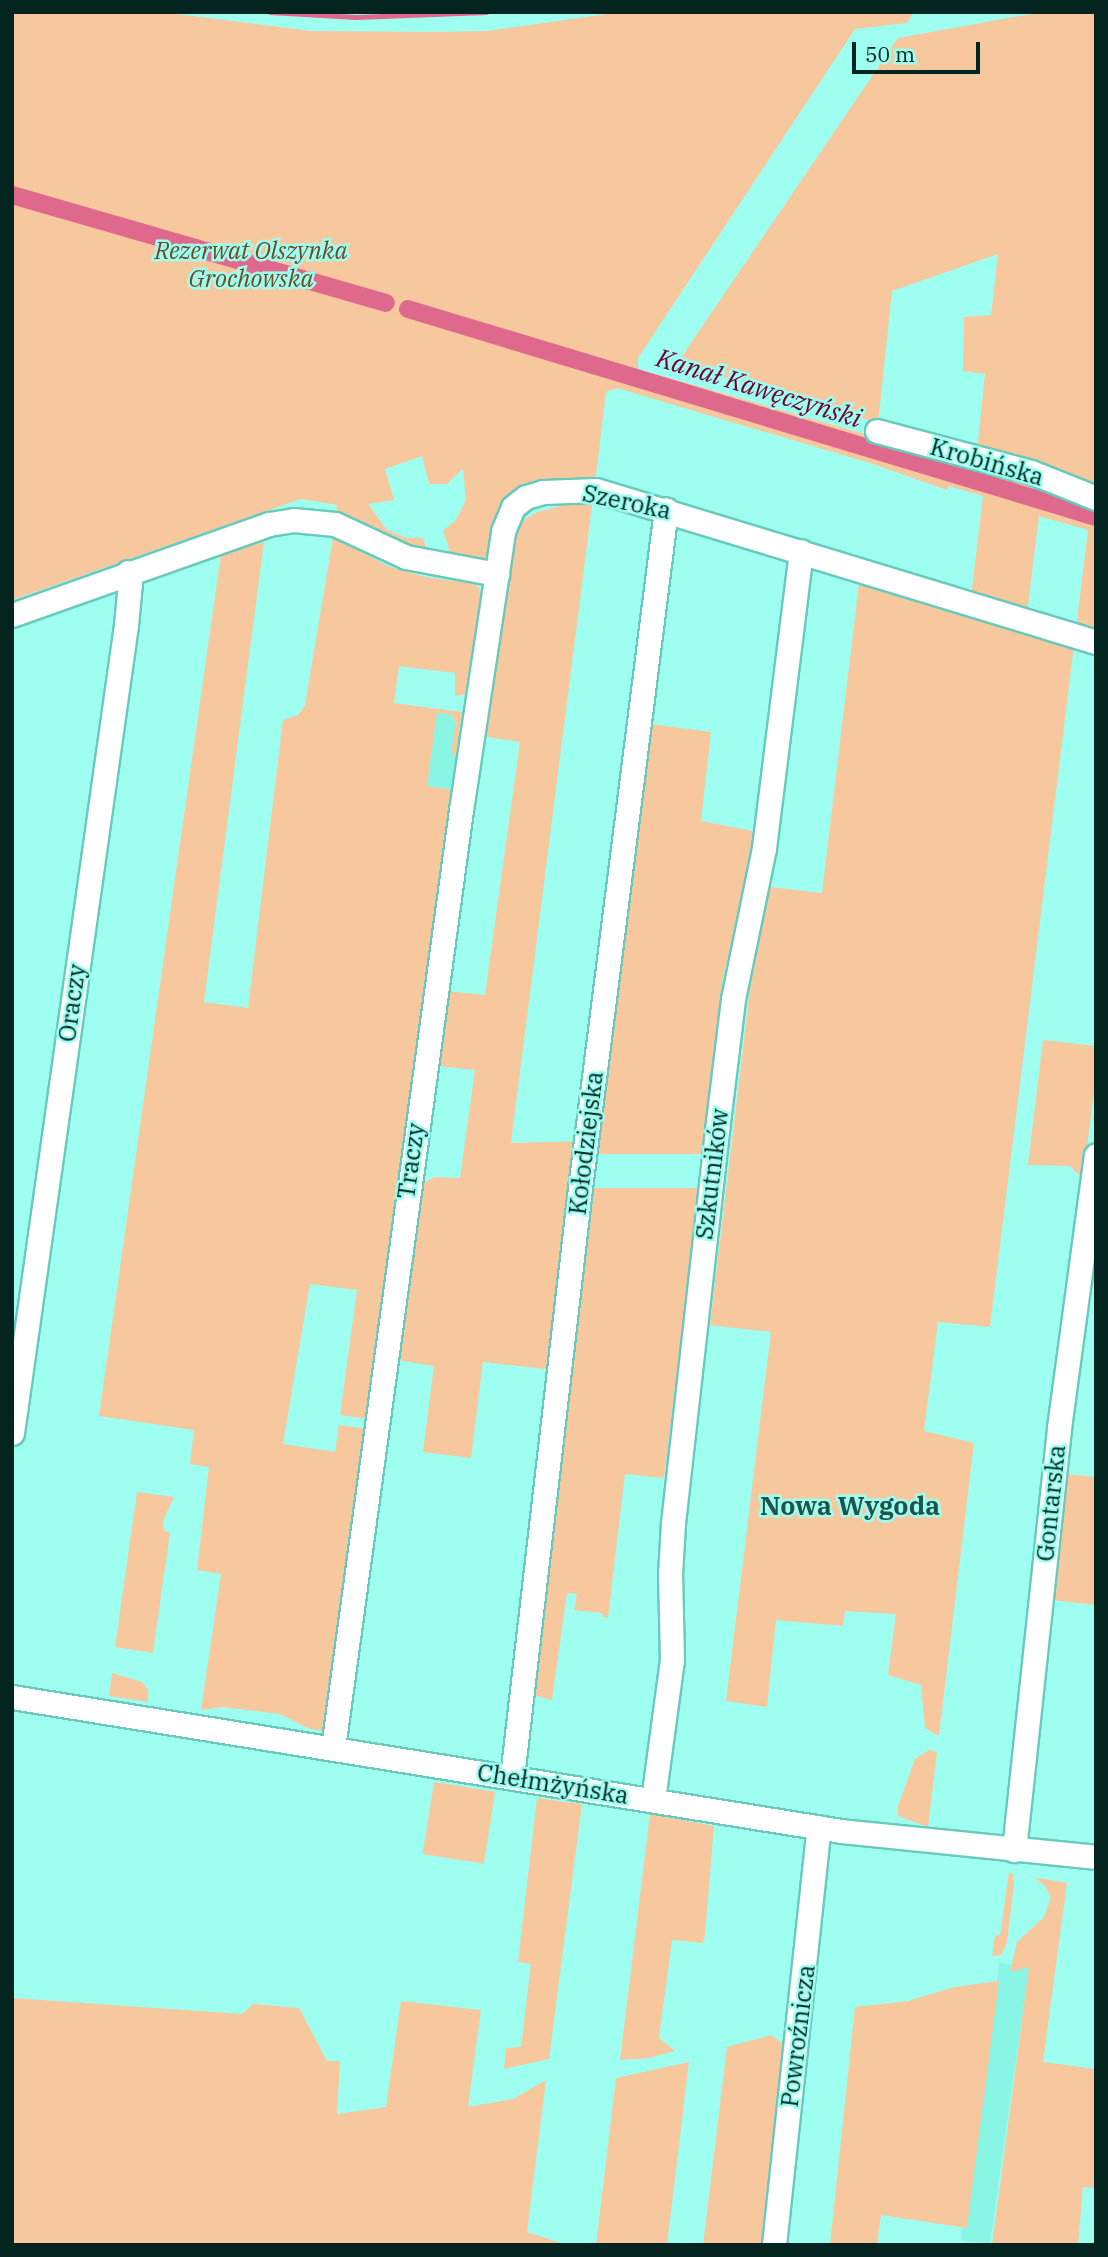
<!DOCTYPE html>
<html>
<head>
<meta charset="utf-8">
<style>
	body { margin:0 }
	#map { position:relative; width:1108px; height:2257px; overflow:hidden; background:#9efff0; font-family:"IBM Plex Serif",serif }
	div>[style] { position:absolute }
	[style*='--x'] { left:calc(var(--x)*1px); top:calc(var(--y)*1px); width:calc(var(--w)*1px); rotate:calc(var(--a)*1deg) }
	.built>* { inset:0; background:#88f5e5; transform-origin:0 0 }
	.green>* { inset:0; background:#f7c89e; transform-origin:0 0 }
	.stream>* { height:5px; margin:-2.5px; padding:0 2.5px; transform-origin:2.5px; border-radius:2.5px; background:#df698c }
	.canal>* { height:18px; margin:-9px; padding:0 9px; transform-origin:9px; border-radius:9px; background:#df698c }
	.roads { filter:drop-shadow(2px 0 #68cabc) drop-shadow(-2px 0 #68cabc) drop-shadow(0 2px #68cabc) drop-shadow(0 -2px #68cabc) }
	.minor>* { height:23px; margin:-11.5px; padding:0 11.5px; transform-origin:11.5px; border-radius:11.5px; background:#fff }
	span { translate:-50% -50%; white-space:nowrap; text-align:center; line-height:1.15; -webkit-text-stroke:5px #9efff0; paint-order:stroke }
	.park-label { font-size:24px; color:#704a26; font-style:italic }
	.street-label { font-size:24px; color:#042420 }
	.water-label { font-size:26px; color:#710033; font-style:italic }
	.neighbourhood-label { font-size:26px; color:#1f534c; font-weight:700 }
	.frame { position:absolute; inset:0; border:14px solid #042420; pointer-events:none }
	.scale { position:absolute; left:852px; top:42px; width:128px; height:32px; box-sizing:border-box; border:4px solid #042420; border-top:0; padding-left:9px; font-size:21px; line-height:24px; white-space:nowrap; color:#042420; -webkit-text-stroke:5px #9efff0; paint-order:stroke }
</style>
</head>
<body>
<div id="map">
	<div class="built">
		<i style="clip-path:polygon(437px 712px,450px 714px,456px 723px,451px 753px,456px 755px,451px 789px,427px 786px)"></i>
		<i style="left:1029px;top:1967px;width:280px;height:30px;rotate:98deg"></i>
	</div>
	<div class="green">
		<i style="clip-path:polygon(12px 12px,161px 12px,311px 31px,435px 32px,487px 31px,621px 12px,914px 12px,907px 23px,855px 29px,638px 358px,638px 369px,1036px 483px,1096px 504px,1096px 633px,1076px 628px,1088px 530px,1039px 516px,1027px 613px,971px 597px,983px 496px,949px 486px,947px 490px,873px 464px,617px 388px,606px 392px,595px 483px,524px 491px,490px 554px,479px 561px,452px 557px,443px 531px,456px 520px,466px 500px,463px 469px,447px 484px,429px 484px,422px 456px,385px 469px,394px 500px,368px 504px,387px 530px,407px 538px,423px 538px,428px 553px,407px 547px,336px 512px,337px 505px,301px 499px,12px 600px)"></i>
		<i style="clip-path:polygon(1042px 12px,1096px 12px,1094px 487px,977px 451px,985px 374px,963px 371px,964px 317px,991px 315px,998px 254px,892px 291px,878px 424px,775px 387px,674px 368px,898px 38px)"></i>
		<i style="clip-path:polygon(593px 498px,511px 1143px,581px 1141px,554px 1370px,483px 1362px,471px 1458px,423px 1452px,434px 1366px,397px 1360px,421px 1189px,424px 1183px,435px 1177px,460px 1178px,475px 1070px,438px 1066px,447px 991px,485px 995px,520px 742px,482px 736px,511px 536px,521px 522px,537px 512px)"></i>
		<i style="clip-path:polygon(333px 538px,390px 567px,426px 577px,475px 584px,482px 592px,467px 694px,455px 696px,455px 673px,399px 666px,394px 703px,462px 712px,456px 755px,451px 754px,456px 722px,450px 714px,437px 713px,427px 786px,453px 790px,369px 1419px,340px 1415px,357px 1290px,310px 1284px,283px 1444px,335px 1452px,339px 1425px,367px 1429px,323px 1731px,310px 1729px,280px 1714px,223px 1707px,201px 1710px,221px 1574px,197px 1570px,209px 1467px,190px 1464px,194px 1430px,99px 1416px,221px 554px,264px 542px,204px 1002px,248px 1008px,283px 720px,298px 715px,305px 705px)"></i>
		<i style="clip-path:polygon(860px 575px,1074px 646px,990px 1327px,938px 1322px,924px 1431px,974px 1443px,939px 1736px,925px 1728px,921px 1685px,888px 1675px,896px 1614px,845px 1611px,843px 1626px,776px 1620px,767px 1707px,726px 1701px,771px 1332px,710px 1325px,727px 1183px,750px 988px,770px 887px,822px 893px)"></i>
		<i style="clip-path:polygon(643px 723px,711px 732px,701px 821px,758px 832px,722px 982px,702px 1154px,589px 1154px)"></i>
		<i style="clip-path:polygon(1043px 1040px,1096px 1046px,1096px 1075px,1083px 1179px,1070px 1166px,1028px 1165px)"></i>
		<i style="clip-path:polygon(584px 1188px,699px 1188px,664px 1478px,625px 1474px,608px 1618px,603px 1617px,602px 1613px,574px 1610px,577px 1594px,567px 1593px,552px 1700px,526px 1693px)"></i>
		<i style="clip-path:polygon(1066px 1474px,1096px 1477px,1096px 1605px,1051px 1600px)"></i>
		<i style="clip-path:polygon(137px 1492px,174px 1497px,163px 1521px,164px 1530px,170px 1533px,153px 1653px,115px 1647px)"></i>
		<i style="clip-path:polygon(112px 1673px,142px 1682px,148px 1690px,148px 1702px,109px 1696px)"></i>
		<i style="clip-path:polygon(929px 1750px,937px 1752px,928px 1827px,898px 1816px,898px 1806px,915px 1759px)"></i>
		<i style="left:434px;top:1782px;width:62px;height:73px;rotate:9deg"></i>
		<i style="clip-path:polygon(537px 1798px,582px 1804px,549px 2059px,504px 2069px,506px 2048px,521px 2047px,531px 1964px,518px 1962px)"></i>
		<i style="clip-path:polygon(650px 1814px,714px 1826px,705px 1935px,703px 1943px,672px 1940px,659px 2038px,675px 2051px,649px 2058px,620px 2060px)"></i>
		<i style="clip-path:polygon(1009px 1872px,1013px 1874px,1014px 1883px,1007px 1943px,1001px 1955px,992px 1956px,995px 1936px,1000px 1935px)"></i>
		<i style="clip-path:polygon(1034px 1877px,1067px 1883px,1043px 2062px,1096px 2069px,1096px 2188px,1083px 2187px,1078px 2245px,992px 2245px,1029px 1967px,1010px 1972px,1017px 1942px,1044px 1917px,1051px 1898px,1044px 1885px)"></i>
		<i style="clip-path:polygon(999px 1981px,967px 2228px,881px 2215px,877px 2245px,830px 2245px,855px 2007px,908px 2001px,954px 1987px)"></i>
		<i style="clip-path:polygon(12px 1998px,242px 2014px,253px 2004px,299px 2008px,327px 2061px,340px 2061px,337px 2114px,386px 2107px,401px 2001px,481px 2010px,468px 2107px,513px 2099px,546px 2080px,527px 2232px,567px 2245px,12px 2245px)"></i>
		<i style="clip-path:polygon(771px 2035px,782px 2043px,783px 2086px,764px 2245px,703px 2245px,727px 2047px)"></i>
		<i style="clip-path:polygon(689px 2062px,667px 2245px,596px 2245px,616px 2078px)"></i>
	</div>
	<div class="stream">
		<i style="--x:270;--y:12;--w:86;--a:3.3"></i>
		<i style="--x:356;--y:17;--w:130;--a:-2.2"></i>
	</div>
	<div class="canal">
		<i style="--x:12;--y:195;--w:389;--a:16.1"></i>
		<i style="--x:408;--y:309;--w:719;--a:16.82"></i>
	</div>
	<div class="roads">
		<div class="minor">
			<i style="--x:877;--y:431;--w:159;--a:14.9"></i>
			<i style="--x:1031;--y:472;--w:70;--a:21.8"></i>
			<i style="--x:12;--y:615;--w:273;--a:-19.5"></i>
			<i style="--x:269;--y:524;--w:24;--a:-9"></i>
			<i style="--x:293;--y:520;--w:42;--a:5.4"></i>
			<i style="--x:335;--y:524;--w:78;--a:24.9"></i>
			<i style="--x:406;--y:557;--w:93;--a:10.6"></i>
			<i style="--x:12;--y:1433;--w:816;--a:-81.97"></i>
			<i style="--x:126;--y:625;--w:42;--a:-84.6"></i>
			<i style="--x:130;--y:583;--w:11;--a:-100"></i>
			<i style="--x:12;--y:1697;--w:840;--a:9.18"></i>
			<i style="--x:841;--y:1831;--w:256;--a:5.8"></i>
			<i style="--x:333;--y:1748;--w:947;--a:-82.23"></i>
			<i style="--x:461;--y:810;--w:282;--a:-81.4"></i>
			<i style="--x:503;--y:531;--w:26;--a:-67"></i>
			<i style="--x:513;--y:507;--w:16;--a:-38"></i>
			<i style="--x:526;--y:497;--w:18;--a:-16"></i>
			<i style="--x:543;--y:492;--w:53;--a:-2.2"></i>
			<i style="--x:596;--y:490;--w:523;--a:16.91"></i>
			<i style="--x:512;--y:1777;--w:593;--a:-83.41"></i>
			<i style="--x:580;--y:1188;--w:684;--a:-82.78"></i>
			<i style="--x:653;--y:1800;--w:141;--a:-82.3"></i>
			<i style="--x:672;--y:1660;--w:85;--a:-91.3"></i>
			<i style="--x:670;--y:1575;--w:52;--a:-86.7"></i>
			<i style="--x:673;--y:1523;--w:395;--a:-83.6"></i>
			<i style="--x:717;--y:1130;--w:132;--a:-83"></i>
			<i style="--x:733;--y:999;--w:154;--a:-78.4"></i>
			<i style="--x:764;--y:848;--w:299;--a:-82.9"></i>
			<i style="--x:1014;--y:1850;--w:424;--a:-83.9"></i>
			<i style="--x:1059;--y:1428;--w:275;--a:-82.3"></i>
			<i style="--x:774;--y:2245;--w:420;--a:-83.9"></i>
		</div>
	</div>
	<div class="park-label">
		<span style="left:251px;top:265px">Rezerwat Olszynka<br>Grochowska</span>
	</div>
	<div class="street-label">
		<span style="left:987px;top:462px;rotate:16deg">Krobińska</span>
		<span style="left:627px;top:502px;rotate:12deg">Szeroka</span>
		<span style="left:72px;top:1003px;rotate:-82deg">Oraczy</span>
		<span style="left:586px;top:1143px;rotate:-83deg">Kołodziejska</span>
		<span style="left:411px;top:1161px;rotate:-82deg">Traczy</span>
		<span style="left:712px;top:1174px;rotate:-83deg">Szkutników</span>
		<span style="left:1051px;top:1503px;rotate:-84deg">Gontarska</span>
		<span style="left:553px;top:1784px;rotate:9deg">Chełmżyńska</span>
		<span style="left:798px;top:2036px;rotate:-83deg">Powroźnicza</span>
	</div>
	<div class="water-label">
		<span style="left:759px;top:388px;rotate:17deg">Kanał Kawęczyński</span>
	</div>
	<div class="neighbourhood-label">
		<span style="left:850px;top:1506px">Nowa Wygoda</span>
	</div>
	<div class="frame"></div>
	<div class="scale">50 m</div>
</div>
</body>
</html>
